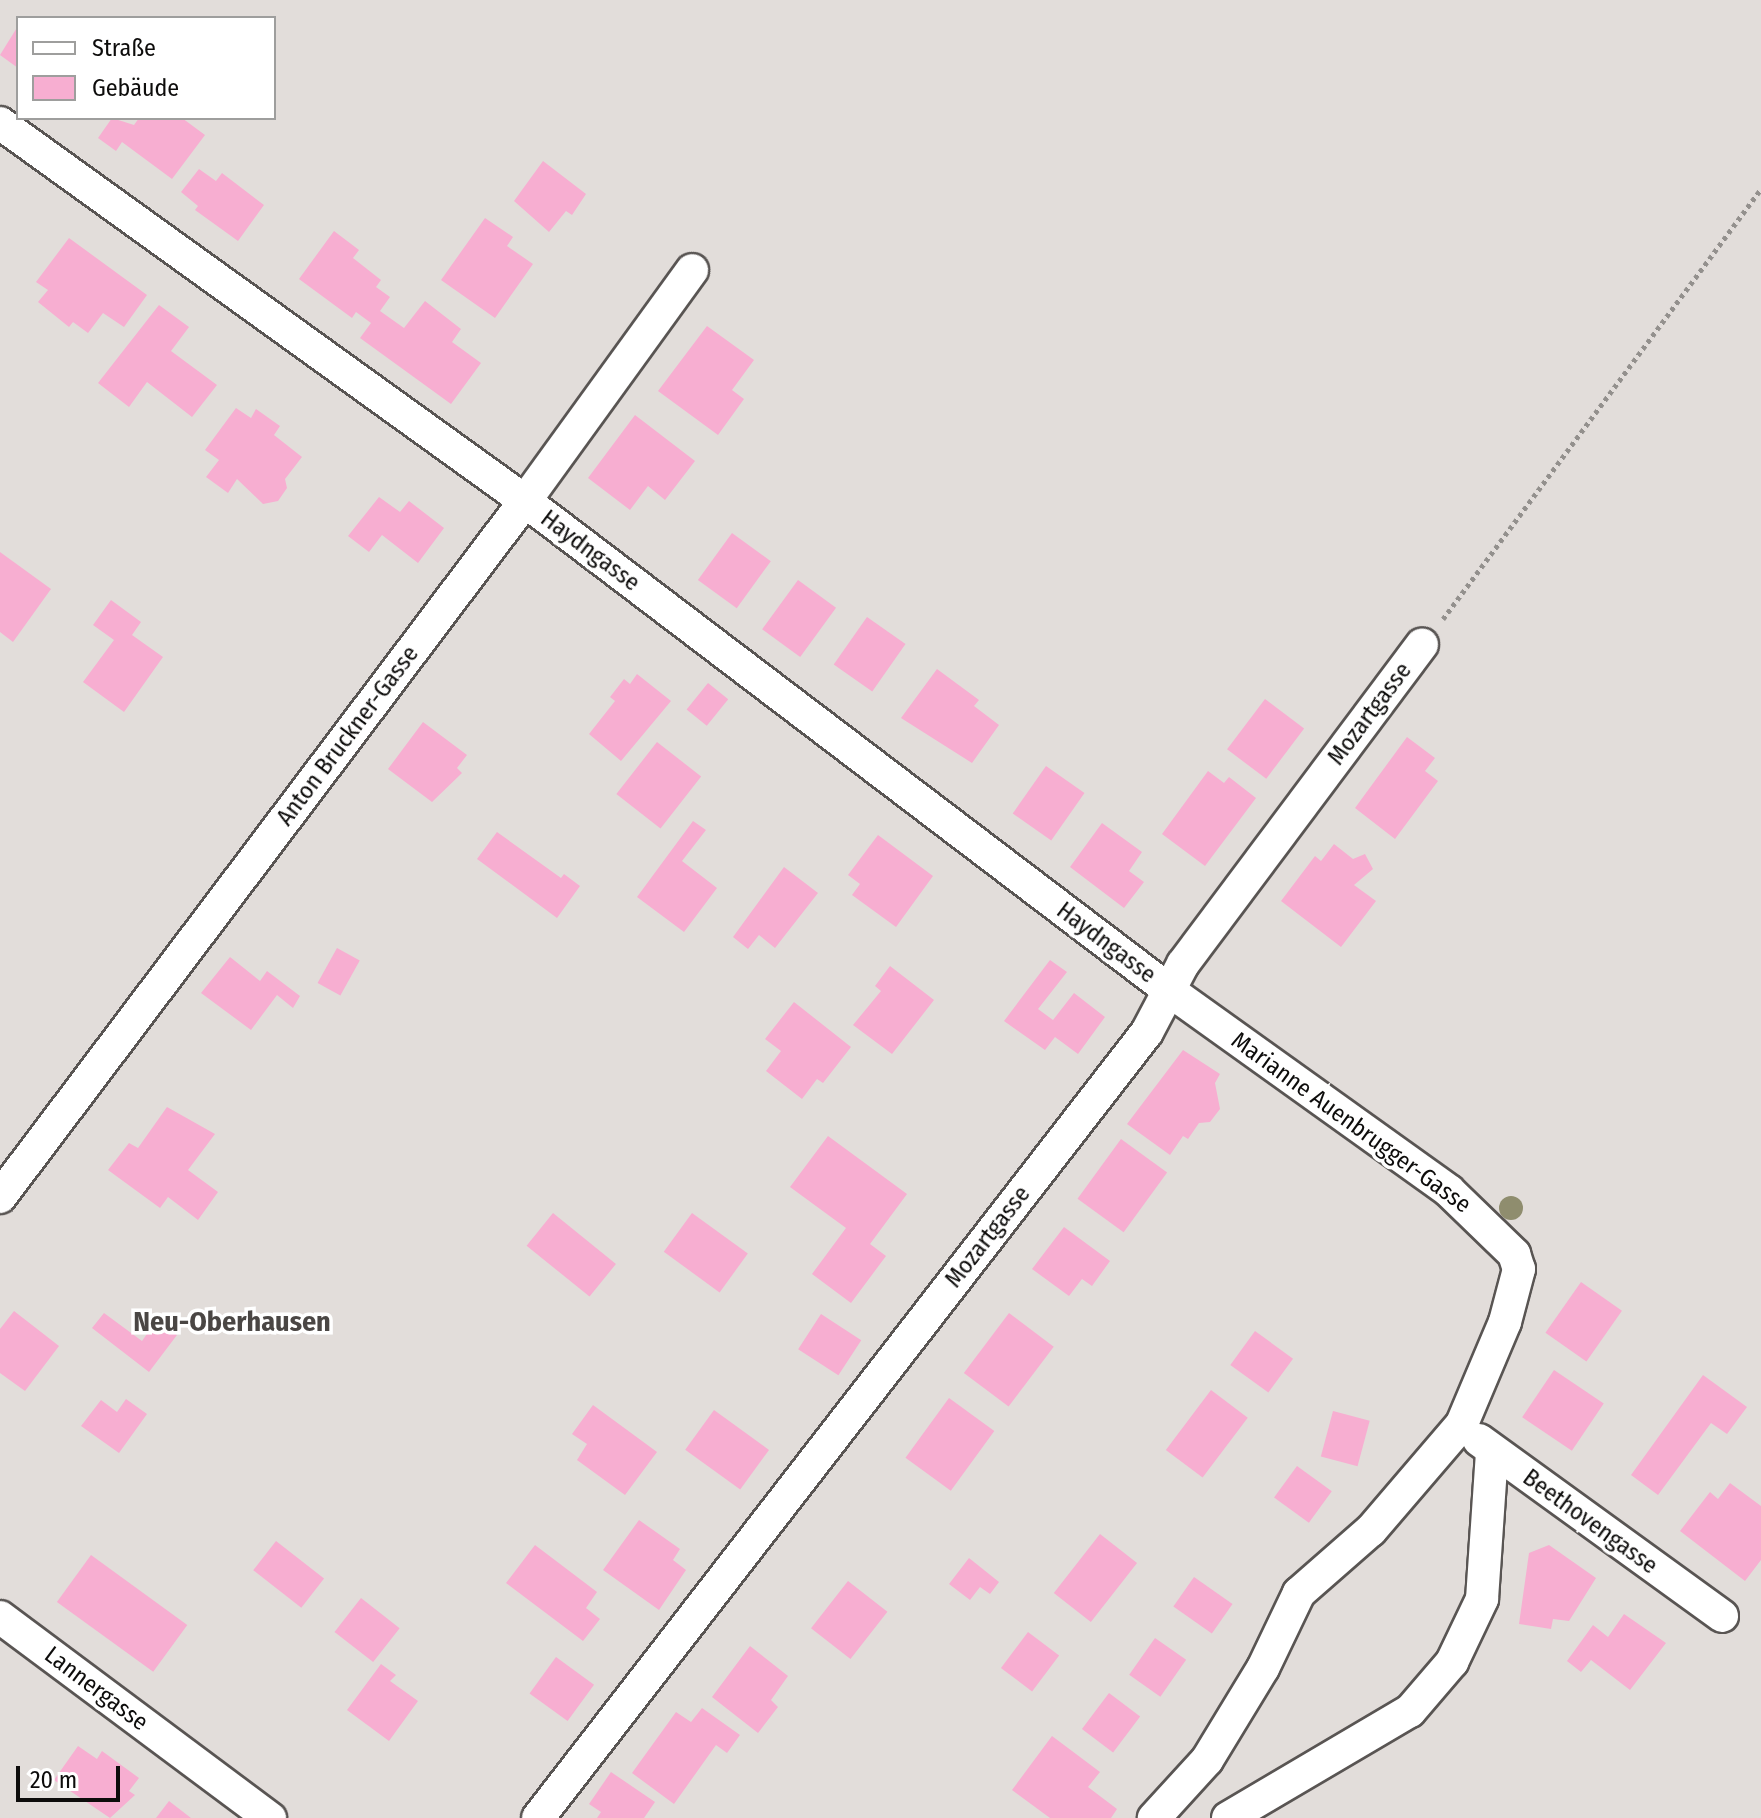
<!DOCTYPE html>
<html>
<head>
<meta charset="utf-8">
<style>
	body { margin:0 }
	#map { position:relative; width:1761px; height:1818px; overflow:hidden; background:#e2ddda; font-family:"Fira Sans Condensed",sans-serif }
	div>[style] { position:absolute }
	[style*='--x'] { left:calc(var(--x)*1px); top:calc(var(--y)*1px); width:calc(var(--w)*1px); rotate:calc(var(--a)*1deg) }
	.building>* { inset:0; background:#f7aed1; transform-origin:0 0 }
	.path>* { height:5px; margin-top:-2.5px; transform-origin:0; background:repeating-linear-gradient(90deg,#93908d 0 4px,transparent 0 8px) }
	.roads { filter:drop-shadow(2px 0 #595553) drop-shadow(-2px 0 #595553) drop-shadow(0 2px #595553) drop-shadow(0 -2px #595553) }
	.street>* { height:32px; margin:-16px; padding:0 16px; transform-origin:16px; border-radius:16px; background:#fff }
	.trees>* { width:24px; height:24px; margin:-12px; border-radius:50%; background:#8f8d6e }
	span { translate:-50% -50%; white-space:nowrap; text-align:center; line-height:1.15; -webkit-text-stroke:7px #fff; paint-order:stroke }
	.street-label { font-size:24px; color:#0d0c0b }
	.quarter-label { font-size:28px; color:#4a4644; font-weight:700 }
	.legend { position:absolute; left:16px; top:16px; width:260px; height:104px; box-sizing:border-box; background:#fff; border:2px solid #9e9e9d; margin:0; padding:10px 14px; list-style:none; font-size:24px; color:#0d0c0b }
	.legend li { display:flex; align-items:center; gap:16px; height:40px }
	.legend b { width:40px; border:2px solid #9e9e9d }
	.scale { position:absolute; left:16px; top:1766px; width:104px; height:36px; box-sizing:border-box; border:4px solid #0d0c0b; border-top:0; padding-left:10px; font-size:24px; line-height:28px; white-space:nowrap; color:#0d0c0b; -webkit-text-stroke:6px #fff; paint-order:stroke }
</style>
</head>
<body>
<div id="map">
	<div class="building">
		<i style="clip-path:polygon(18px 26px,18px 68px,0 55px)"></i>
		<i style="clip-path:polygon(112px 118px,134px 125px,139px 118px,182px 118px,205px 135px,172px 179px,122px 142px,116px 151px,98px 138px)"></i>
		<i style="clip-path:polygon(543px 161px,586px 194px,572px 215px,566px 211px,549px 232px,514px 201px)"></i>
		<i style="clip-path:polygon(199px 169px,216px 181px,222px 173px,264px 205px,238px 241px,195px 210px,198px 206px,181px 192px)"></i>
		<i style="clip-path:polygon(485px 218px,513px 237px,507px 246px,533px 264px,495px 318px,441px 280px)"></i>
		<i style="clip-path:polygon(334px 231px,359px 250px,353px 258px,381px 280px,376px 287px,390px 297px,380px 311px,404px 328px,425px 301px,461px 329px,452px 342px,481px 363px,451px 404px,360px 338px,371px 323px,356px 312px,352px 318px,299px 279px)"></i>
		<i style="clip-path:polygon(69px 238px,147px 295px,124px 327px,103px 313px,88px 333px,73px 322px,69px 327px,38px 302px,48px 290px,36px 282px)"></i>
		<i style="clip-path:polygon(159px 305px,189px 327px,171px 351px,217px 385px,192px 417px,147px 382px,129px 407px,98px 383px)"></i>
		<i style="clip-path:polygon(707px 326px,754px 360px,732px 390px,744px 399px,718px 435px,658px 391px)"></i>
		<i style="clip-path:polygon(236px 408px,251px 418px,256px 409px,280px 426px,274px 435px,302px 457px,285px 479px,287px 488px,278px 501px,263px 504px,237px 479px,228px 493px,206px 477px,219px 460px,205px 450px)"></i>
		<i style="clip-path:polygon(635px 415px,695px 461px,665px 500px,648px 486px,630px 510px,588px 478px)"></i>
		<i style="clip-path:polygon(379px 497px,400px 512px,409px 501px,444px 528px,418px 563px,382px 535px,369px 552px,348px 536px)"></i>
		<i style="left:732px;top:533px;width:48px;height:58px;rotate:36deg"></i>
		<i style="clip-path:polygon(0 552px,51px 589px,13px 642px,0 632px)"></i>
		<i style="left:798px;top:580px;width:47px;height:61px;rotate:36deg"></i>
		<i style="clip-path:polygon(111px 600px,141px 622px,132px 635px,163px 657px,124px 712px,83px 682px,114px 640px,93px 625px)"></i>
		<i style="left:867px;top:617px;width:47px;height:58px;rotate:35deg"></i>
		<i style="clip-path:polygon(937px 669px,979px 700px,974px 706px,999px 725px,972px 763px,901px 718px)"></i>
		<i style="clip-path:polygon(637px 674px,671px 701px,621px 761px,589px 734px,615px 701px,610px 697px,624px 679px,630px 684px)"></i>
		<i style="left:708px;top:683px;width:26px;height:34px;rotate:39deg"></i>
		<i style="left:1265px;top:699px;width:49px;height:63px;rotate:37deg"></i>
		<i style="clip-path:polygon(423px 722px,467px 755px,457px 768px,462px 773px,432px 802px,388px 769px)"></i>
		<i style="clip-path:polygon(1407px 737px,1435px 758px,1425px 771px,1438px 781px,1395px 839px,1355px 808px)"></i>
		<i style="left:657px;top:742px;width:56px;height:66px;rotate:38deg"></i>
		<i style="left:1046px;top:766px;width:47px;height:58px;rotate:35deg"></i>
		<i style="clip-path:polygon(1208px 771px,1224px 783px,1229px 777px,1256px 798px,1205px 866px,1162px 834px)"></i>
		<i style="clip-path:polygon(693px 821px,706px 830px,682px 861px,717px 888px,684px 932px,637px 897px)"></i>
		<i style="clip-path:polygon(1102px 823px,1142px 852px,1129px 871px,1144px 882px,1124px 908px,1070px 867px)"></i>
		<i style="clip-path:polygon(497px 832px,561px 878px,564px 874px,580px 886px,557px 918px,477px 859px)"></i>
		<i style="clip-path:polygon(878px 835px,933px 876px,896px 927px,852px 895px,860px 884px,848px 875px)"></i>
		<i style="clip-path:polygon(1334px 844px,1353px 859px,1365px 854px,1373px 869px,1354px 885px,1376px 901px,1341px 947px,1281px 901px,1315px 856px,1321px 861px)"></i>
		<i style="clip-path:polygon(784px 867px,818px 893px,775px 948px,759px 935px,748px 949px,733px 937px)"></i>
		<i style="left:337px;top:948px;width:26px;height:40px;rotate:29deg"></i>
		<i style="clip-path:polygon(230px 957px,260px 981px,267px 971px,300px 996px,293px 1008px,277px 995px,251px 1030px,201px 993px)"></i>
		<i style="clip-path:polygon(1050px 960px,1067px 972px,1038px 1009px,1053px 1020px,1074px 993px,1105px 1017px,1078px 1054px,1055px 1037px,1045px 1050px,1004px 1021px)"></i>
		<i style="clip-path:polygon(890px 966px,934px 1000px,892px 1054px,853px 1025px,881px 991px,875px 986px)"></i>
		<i style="clip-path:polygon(794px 1002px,851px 1047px,823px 1083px,817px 1079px,802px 1099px,766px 1071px,781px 1051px,765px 1039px)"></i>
		<i style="clip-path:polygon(1183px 1050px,1220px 1074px,1215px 1083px,1220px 1109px,1210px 1122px,1199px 1123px,1188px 1139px,1183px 1136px,1170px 1155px,1127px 1124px)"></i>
		<i style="clip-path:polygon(167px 1107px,215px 1134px,188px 1170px,218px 1192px,198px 1220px,168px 1197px,160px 1208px,108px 1170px,129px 1143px,138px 1148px)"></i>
		<i style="clip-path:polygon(828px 1136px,907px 1194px,870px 1244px,886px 1256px,851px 1303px,812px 1274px,846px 1228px,790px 1187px)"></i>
		<i style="left:1121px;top:1139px;width:57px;height:74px;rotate:36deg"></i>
		<i style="left:553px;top:1213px;width:81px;height:42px;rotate:39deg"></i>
		<i style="left:692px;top:1213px;width:69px;height:48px;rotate:36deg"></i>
		<i style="clip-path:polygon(1064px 1227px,1110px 1261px,1092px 1286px,1082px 1279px,1069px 1296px,1032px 1269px)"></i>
		<i style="left:1581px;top:1282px;width:50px;height:62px;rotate:35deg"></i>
		<i style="clip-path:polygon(14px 1311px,59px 1346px,25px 1391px,0 1373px,0 1329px)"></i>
		<i style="clip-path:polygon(104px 1313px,142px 1341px,156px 1321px,177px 1335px,149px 1372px,92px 1328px)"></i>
		<i style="left:1009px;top:1313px;width:56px;height:75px;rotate:37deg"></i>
		<i style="left:821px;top:1314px;width:48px;height:42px;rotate:33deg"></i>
		<i style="left:1255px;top:1331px;width:47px;height:42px;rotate:36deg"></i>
		<i style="left:1554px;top:1370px;width:60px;height:57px;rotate:34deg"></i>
		<i style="clip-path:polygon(1703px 1375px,1747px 1407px,1727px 1434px,1711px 1423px,1658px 1495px,1631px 1475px)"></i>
		<i style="left:1211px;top:1390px;width:46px;height:75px;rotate:37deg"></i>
		<i style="left:949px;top:1398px;width:56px;height:74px;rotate:36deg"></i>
		<i style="clip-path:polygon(126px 1399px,147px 1414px,119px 1453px,81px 1426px,101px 1400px,117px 1412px)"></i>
		<i style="clip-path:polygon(593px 1405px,657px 1452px,625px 1495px,577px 1460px,587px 1444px,572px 1434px)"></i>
		<i style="left:714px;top:1410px;width:68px;height:49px;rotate:36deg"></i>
		<i style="left:1333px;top:1411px;width:38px;height:47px;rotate:15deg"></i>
		<i style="left:1297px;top:1466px;width:43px;height:39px;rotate:36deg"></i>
		<i style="clip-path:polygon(1730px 1483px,1761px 1506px,1761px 1560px,1745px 1581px,1680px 1531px,1710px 1492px,1718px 1499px)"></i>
		<i style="clip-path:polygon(639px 1520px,680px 1549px,673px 1560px,686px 1570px,659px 1610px,603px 1570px)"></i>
		<i style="left:1100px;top:1534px;width:47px;height:75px;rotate:38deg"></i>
		<i style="left:276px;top:1541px;width:61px;height:37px;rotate:38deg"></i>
		<i style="clip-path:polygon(535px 1545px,597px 1592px,586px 1608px,600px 1619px,583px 1641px,506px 1583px)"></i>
		<i style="clip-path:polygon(1549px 1545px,1596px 1578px,1569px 1621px,1553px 1619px,1551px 1629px,1519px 1624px,1529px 1553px)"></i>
		<i style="left:91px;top:1555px;width:119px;height:58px;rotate:36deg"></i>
		<i style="clip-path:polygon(969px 1558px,999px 1582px,990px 1594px,980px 1587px,970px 1600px,949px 1584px)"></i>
		<i style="left:1194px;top:1577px;width:47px;height:36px;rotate:35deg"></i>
		<i style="left:848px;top:1581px;width:50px;height:60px;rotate:38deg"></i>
		<i style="left:361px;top:1598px;width:49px;height:43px;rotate:38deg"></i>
		<i style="clip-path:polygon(1624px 1614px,1666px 1643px,1630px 1690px,1591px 1660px,1581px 1672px,1567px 1661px,1593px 1625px,1608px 1637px)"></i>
		<i style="left:1028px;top:1632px;width:39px;height:45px;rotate:37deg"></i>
		<i style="left:1155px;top:1638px;width:38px;height:45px;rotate:35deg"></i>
		<i style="clip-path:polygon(750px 1646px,788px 1676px,771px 1700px,778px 1707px,758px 1733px,712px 1697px)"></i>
		<i style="left:556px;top:1657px;width:47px;height:45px;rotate:36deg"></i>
		<i style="clip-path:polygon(381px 1664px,396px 1675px,390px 1681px,418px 1701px,389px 1741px,347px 1710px)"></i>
		<i style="left:1109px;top:1693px;width:39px;height:45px;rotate:37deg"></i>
		<i style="clip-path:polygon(702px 1708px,740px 1735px,727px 1753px,716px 1745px,674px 1804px,632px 1773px,676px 1712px,691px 1722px)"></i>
		<i style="clip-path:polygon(1052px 1736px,1100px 1772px,1088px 1787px,1117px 1809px,1111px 1818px,1050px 1818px,1012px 1790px)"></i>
		<i style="clip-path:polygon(78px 1746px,97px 1759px,102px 1751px,139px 1778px,129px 1791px,135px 1795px,110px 1818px,54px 1780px)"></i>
		<i style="clip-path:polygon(611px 1772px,655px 1802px,644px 1818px,597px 1818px,601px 1812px,589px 1804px)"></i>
		<i style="clip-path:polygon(169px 1801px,191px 1818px,156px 1818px)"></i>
	</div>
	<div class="path">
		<i style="--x:1443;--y:619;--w:535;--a:-53.52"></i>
	</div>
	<div class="roads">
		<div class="street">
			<i style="--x:0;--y:123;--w:647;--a:35.75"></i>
			<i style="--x:525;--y:501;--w:810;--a:37.22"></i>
			<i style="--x:1170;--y:991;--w:343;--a:35.6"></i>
			<i style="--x:1449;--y:1191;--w:91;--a:44.1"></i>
			<i style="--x:1514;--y:1254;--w:16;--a:72"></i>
			<i style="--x:1519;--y:1269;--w:55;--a:104.8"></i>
			<i style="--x:1505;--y:1322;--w:111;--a:112.9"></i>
			<i style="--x:1462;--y:1424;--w:140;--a:130.6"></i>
			<i style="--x:1371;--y:1530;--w:96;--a:138.8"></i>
			<i style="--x:1299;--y:1593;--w:83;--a:115.6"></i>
			<i style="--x:1263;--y:1668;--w:108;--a:121.3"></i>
			<i style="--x:1207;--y:1760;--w:79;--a:132.4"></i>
			<i style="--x:0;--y:1197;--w:872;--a:-52.97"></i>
			<i style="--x:525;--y:501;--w:285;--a:-54.1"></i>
			<i style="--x:1479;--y:1440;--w:300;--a:35.9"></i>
			<i style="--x:0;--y:1617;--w:337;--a:36.7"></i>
			<i style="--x:538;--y:1818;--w:994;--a:-52.23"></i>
			<i style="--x:1147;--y:1032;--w:77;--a:-62.1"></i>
			<i style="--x:1183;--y:964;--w:399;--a:-53.2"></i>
			<i style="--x:1228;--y:1818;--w:211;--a:-30.5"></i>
			<i style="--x:1410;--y:1711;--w:65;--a:-49.4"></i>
			<i style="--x:1452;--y:1662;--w:70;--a:-64.5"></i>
			<i style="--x:1482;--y:1599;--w:147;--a:-86.1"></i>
		</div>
	</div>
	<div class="trees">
		<i style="left:1511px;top:1208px"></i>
	</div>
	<div class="street-label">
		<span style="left:590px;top:551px;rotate:37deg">Haydngasse</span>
		<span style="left:1370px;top:714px;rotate:-53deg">Mozartgasse</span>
		<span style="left:348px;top:736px;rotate:-53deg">Anton Bruckner-Gasse</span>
		<span style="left:1106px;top:943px;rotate:37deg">Haydngasse</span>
		<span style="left:1351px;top:1123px;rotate:36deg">Marianne Auenbrugger-Gasse</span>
		<span style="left:988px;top:1237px;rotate:-52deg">Mozartgasse</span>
		<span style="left:1590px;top:1522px;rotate:36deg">Beethovengasse</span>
		<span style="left:96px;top:1689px;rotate:37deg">Lannergasse</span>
	</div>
	<div class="quarter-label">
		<span style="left:232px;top:1322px">Neu-Oberhausen</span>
	</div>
	<ul class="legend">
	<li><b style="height:10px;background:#fff"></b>Straße</li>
	<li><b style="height:22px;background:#f7aed1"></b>Gebäude</li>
	</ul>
	<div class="scale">20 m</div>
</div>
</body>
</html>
